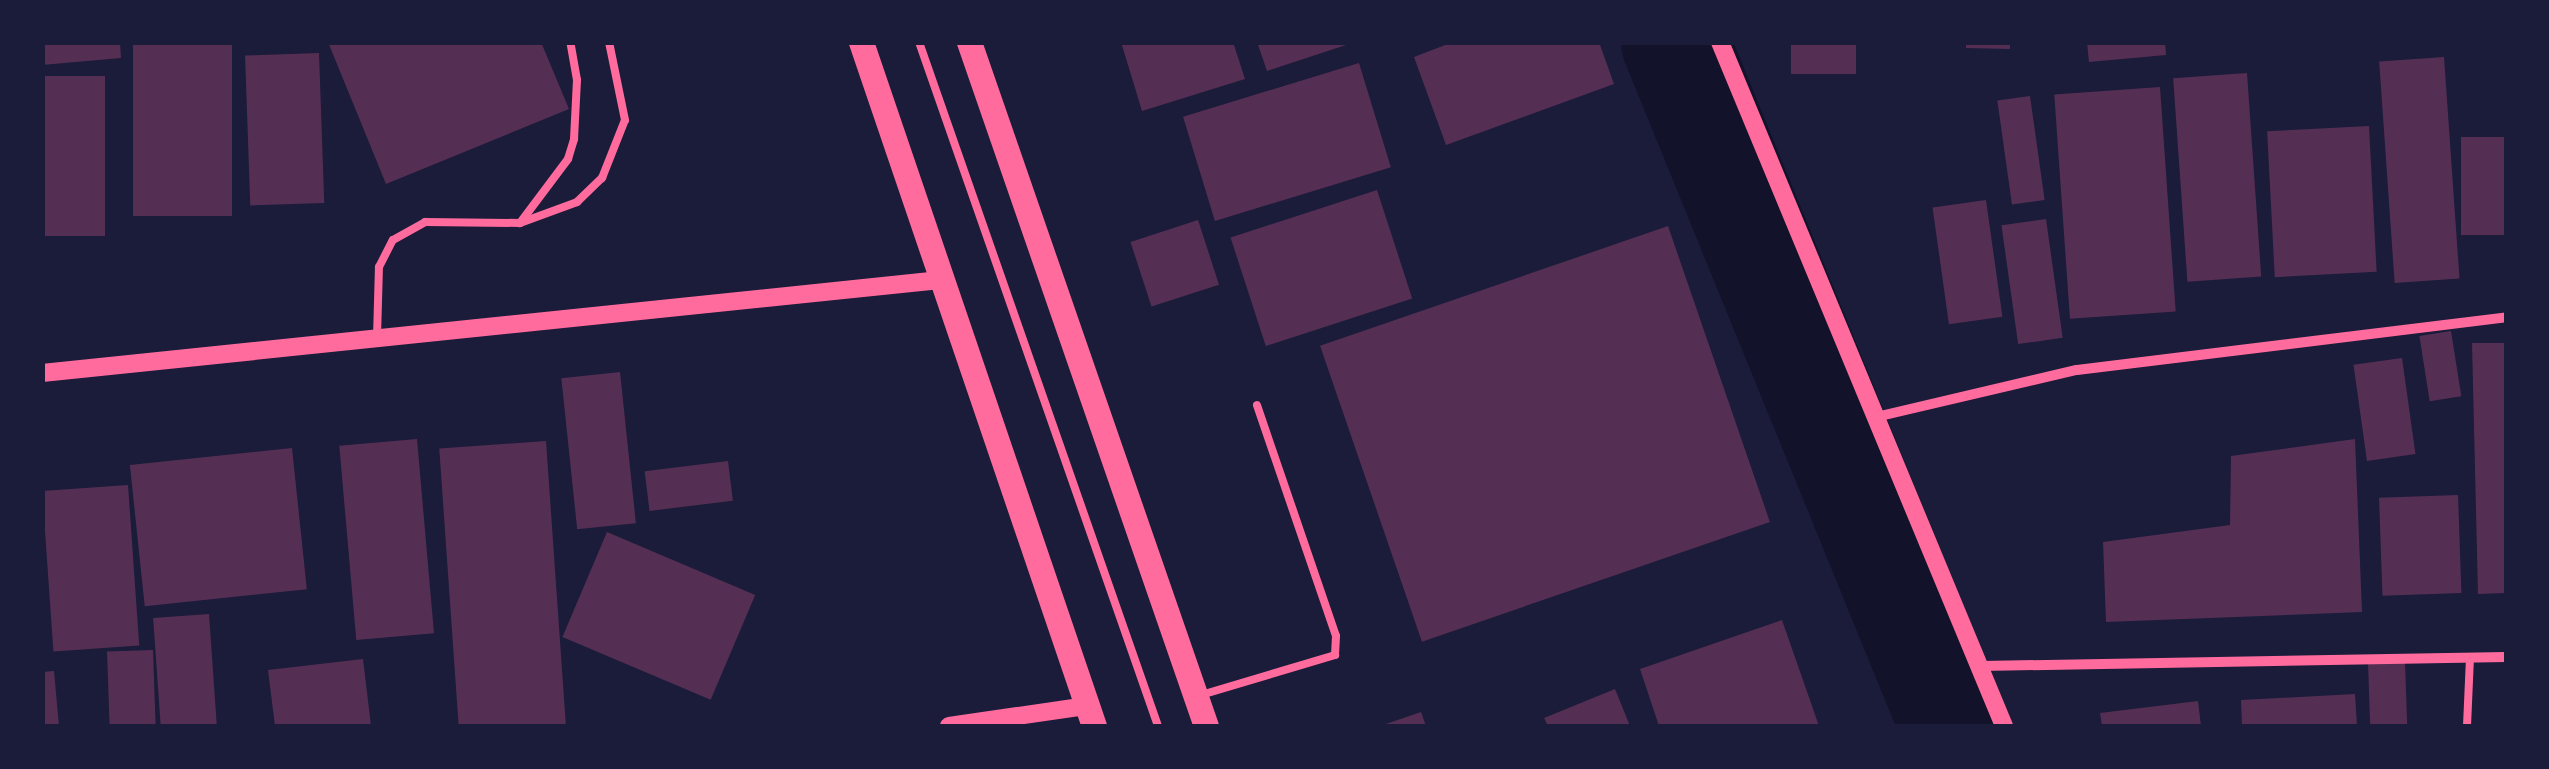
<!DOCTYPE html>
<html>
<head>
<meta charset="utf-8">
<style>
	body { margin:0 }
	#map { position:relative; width:2549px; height:769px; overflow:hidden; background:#1b1b3a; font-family:"Source Sans 3",sans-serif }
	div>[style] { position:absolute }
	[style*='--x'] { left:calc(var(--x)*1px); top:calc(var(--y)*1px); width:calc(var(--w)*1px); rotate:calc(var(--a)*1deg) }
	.river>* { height:108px; margin:-54px; padding:0 54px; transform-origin:54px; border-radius:54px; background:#12122b }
	.building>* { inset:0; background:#542f53; transform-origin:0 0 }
	.service>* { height:8px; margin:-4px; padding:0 4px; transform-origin:4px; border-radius:4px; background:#ff6b9d }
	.minor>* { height:10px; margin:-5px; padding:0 5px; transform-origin:5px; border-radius:5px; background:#ff6b9d }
	.tertiary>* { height:18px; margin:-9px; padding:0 9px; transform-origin:9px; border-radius:9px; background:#ff6b9d }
	.primary>* { height:25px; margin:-12.5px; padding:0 12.5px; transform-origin:12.5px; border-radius:12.5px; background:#ff6b9d }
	span { translate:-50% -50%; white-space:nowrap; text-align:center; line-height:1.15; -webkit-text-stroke:8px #1b1b3a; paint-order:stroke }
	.frame { position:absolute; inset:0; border:45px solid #1b1b3a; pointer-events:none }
</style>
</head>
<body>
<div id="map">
	<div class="river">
		<i style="--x:1675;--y:42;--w:739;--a:67.81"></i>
	</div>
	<div class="building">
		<i style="clip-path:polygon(42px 42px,120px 42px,121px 58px,42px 65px)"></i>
		<i style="left:133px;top:42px;width:99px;height:174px"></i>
		<i style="clip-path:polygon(328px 42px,541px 42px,569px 109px,386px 184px)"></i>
		<i style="clip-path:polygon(1121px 42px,1233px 42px,1245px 79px,1142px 111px)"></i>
		<i style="clip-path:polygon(1257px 42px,1352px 42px,1352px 43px,1267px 71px)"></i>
		<i style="clip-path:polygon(1453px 42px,1599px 42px,1614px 84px,1446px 145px,1414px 57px)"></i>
		<i style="left:1791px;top:42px;width:65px;height:32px"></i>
		<i style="clip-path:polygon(1966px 42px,2010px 42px,2010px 49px,1966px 48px)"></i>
		<i style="clip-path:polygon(2087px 42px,2165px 42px,2166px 55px,2089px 62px)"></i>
		<i style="left:319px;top:53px;width:150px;height:74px;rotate:88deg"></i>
		<i style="left:2444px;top:57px;width:222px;height:65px;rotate:86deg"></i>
		<i style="left:1359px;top:63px;width:109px;height:184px;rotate:73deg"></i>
		<i style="left:2247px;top:73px;width:204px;height:74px;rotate:86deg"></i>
		<i style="left:42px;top:76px;width:63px;height:160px"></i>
		<i style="left:2160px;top:87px;width:225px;height:106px;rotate:86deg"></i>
		<i style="left:2030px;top:96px;width:105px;height:33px;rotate:82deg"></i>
		<i style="left:2369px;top:126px;width:146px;height:102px;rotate:87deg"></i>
		<i style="left:2506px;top:137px;width:98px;height:45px;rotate:90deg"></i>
		<i style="left:1377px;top:190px;width:114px;height:154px;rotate:72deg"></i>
		<i style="left:1986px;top:200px;width:118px;height:54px;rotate:82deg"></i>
		<i style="left:2046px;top:219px;width:120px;height:45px;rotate:82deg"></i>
		<i style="left:1198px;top:220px;width:68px;height:71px;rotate:72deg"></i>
		<i style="left:1668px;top:226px;width:313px;height:368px;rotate:71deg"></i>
		<i style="left:2451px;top:331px;width:66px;height:32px;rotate:81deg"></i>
		<i style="clip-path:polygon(2472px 343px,2506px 343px,2506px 593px,2478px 594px)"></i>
		<i style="left:2402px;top:358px;width:97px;height:49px;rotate:82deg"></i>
		<i style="left:620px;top:372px;width:152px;height:59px;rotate:84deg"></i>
		<i style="left:417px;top:439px;width:195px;height:78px;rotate:85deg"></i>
		<i style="clip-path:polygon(2355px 439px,2362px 612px,2106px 622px,2103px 542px,2230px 525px,2231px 456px)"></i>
		<i style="left:546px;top:441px;width:286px;height:107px;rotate:86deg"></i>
		<i style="left:292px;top:448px;width:142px;height:163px;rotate:84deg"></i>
		<i style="left:728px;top:461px;width:40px;height:84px;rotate:83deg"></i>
		<i style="left:128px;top:485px;width:161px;height:86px;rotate:86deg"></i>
		<i style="left:2458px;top:495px;width:98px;height:79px;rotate:88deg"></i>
		<i style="left:607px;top:532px;width:161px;height:114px;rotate:23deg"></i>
		<i style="left:209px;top:614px;width:112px;height:56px;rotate:86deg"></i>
		<i style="clip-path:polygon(1782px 620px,1819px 726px,1659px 726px,1640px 669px)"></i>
		<i style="left:153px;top:650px;width:76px;height:46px;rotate:88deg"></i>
		<i style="clip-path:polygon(363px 659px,371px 726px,275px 726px,268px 670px)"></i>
		<i style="left:2405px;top:662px;width:64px;height:37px;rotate:88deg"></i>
		<i style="clip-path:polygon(54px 671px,59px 726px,42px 726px,42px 672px)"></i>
		<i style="clip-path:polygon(1615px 689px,1630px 726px,1548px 726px,1544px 718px)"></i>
		<i style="clip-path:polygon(2355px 694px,2357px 726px,2242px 726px,2241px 700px)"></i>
		<i style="clip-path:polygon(2198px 701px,2201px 726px,2102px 726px,2100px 713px)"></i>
		<i style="clip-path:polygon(1421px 712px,1426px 726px,1380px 726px)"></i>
	</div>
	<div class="service">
		<i style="--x:919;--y:42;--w:725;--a:70.74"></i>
		<i style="--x:520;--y:223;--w:80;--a:-53.1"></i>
		<i style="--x:568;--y:159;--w:21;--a:-73"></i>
		<i style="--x:574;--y:139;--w:59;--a:-87.1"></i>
		<i style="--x:577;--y:80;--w:39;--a:-100"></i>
		<i style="--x:377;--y:337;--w:70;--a:-88.4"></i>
		<i style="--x:379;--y:267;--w:30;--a:-63"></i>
		<i style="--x:393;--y:240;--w:37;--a:-29"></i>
		<i style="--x:425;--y:222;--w:95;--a:0.6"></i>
		<i style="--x:520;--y:223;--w:61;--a:-20.2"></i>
		<i style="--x:577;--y:202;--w:35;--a:-44"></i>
		<i style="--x:602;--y:178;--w:62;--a:-68.4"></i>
		<i style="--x:625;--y:120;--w:80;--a:-101.6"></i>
		<i style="--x:1201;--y:695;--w:140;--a:-16.6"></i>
		<i style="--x:1335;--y:655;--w:19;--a:-87"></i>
		<i style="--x:1336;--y:636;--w:244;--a:-108.9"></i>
		<i style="--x:2467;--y:726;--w:68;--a:-87.5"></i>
	</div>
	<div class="minor">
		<i style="--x:1876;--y:417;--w:206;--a:-13.2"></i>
		<i style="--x:2077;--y:370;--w:432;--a:-7"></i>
		<i style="--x:1982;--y:666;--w:524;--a:-0.98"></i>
	</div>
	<div class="tertiary">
		<i style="--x:1720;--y:42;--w:741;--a:67.45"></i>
		<i style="--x:42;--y:373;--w:903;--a:-5.91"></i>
		<i style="--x:949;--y:726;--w:138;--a:-8.3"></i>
	</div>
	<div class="primary">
		<i style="--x:861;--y:42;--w:723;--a:71.19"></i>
		<i style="--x:969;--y:42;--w:724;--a:70.89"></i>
	</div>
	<div class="frame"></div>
</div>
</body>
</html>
